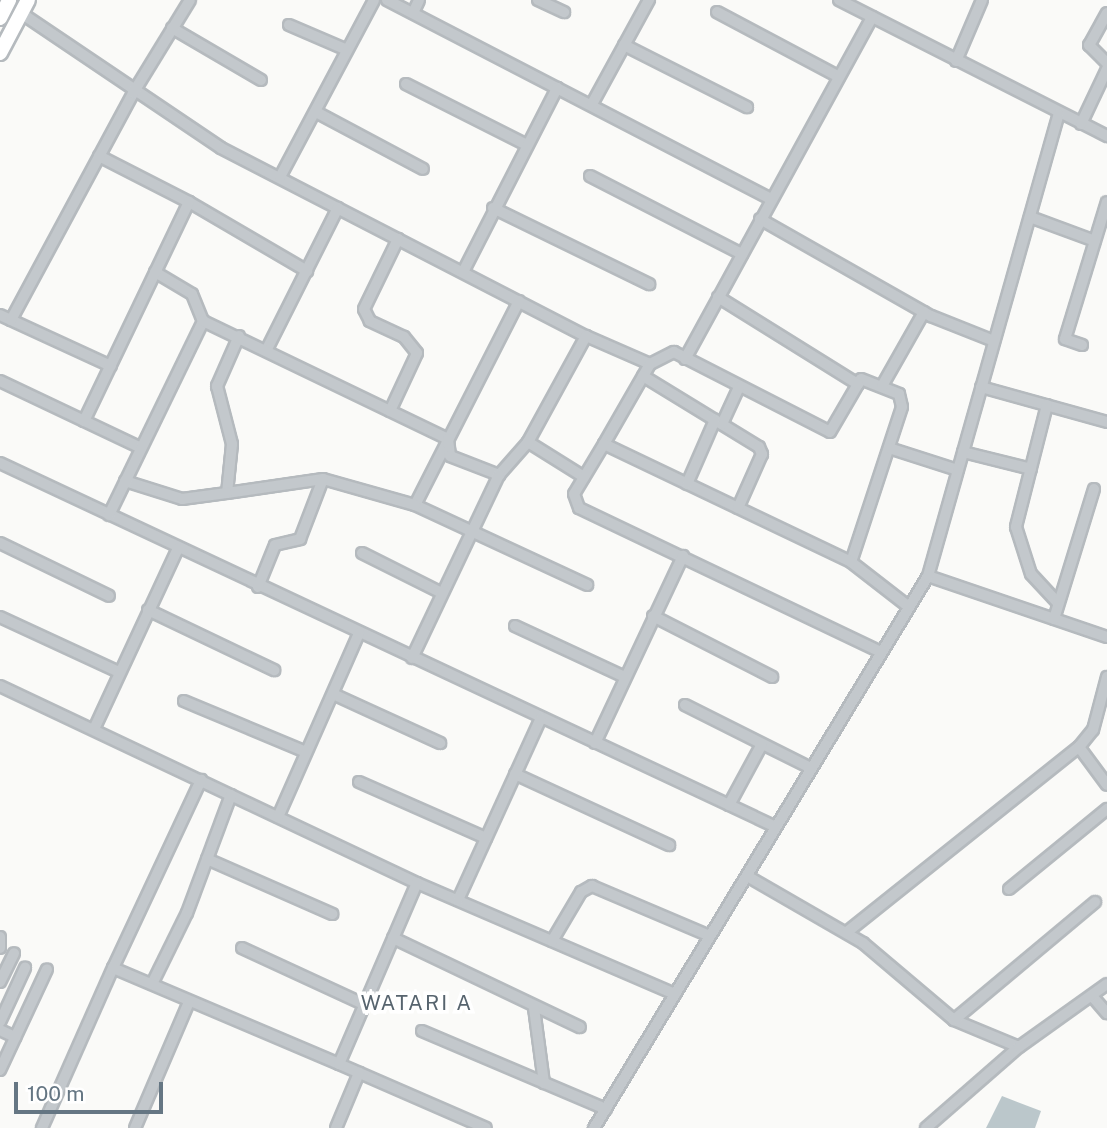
<!DOCTYPE html>
<html>
<head>
<meta charset="utf-8">
<style>
	body { margin:0 }
	#map { position:relative; width:1107px; height:1128px; overflow:hidden; background:#fafaf8; font-family:"Public Sans",sans-serif }
	div>[style] { position:absolute }
	[style*='--x'] { left:calc(var(--x)*1px); top:calc(var(--y)*1px); width:calc(var(--w)*1px); rotate:calc(var(--a)*1deg) }
	.water>* { inset:0; background:#bbc7cb }
	.roads { filter:drop-shadow(2px 0 #b5babe) drop-shadow(-2px 0 #b5babe) drop-shadow(0 2px #b5babe) drop-shadow(0 -2px #b5babe) }
	.street>* { height:10px; margin:-5px; padding:0 5px; transform-origin:5px; border-radius:5px; background:#c3c8cc }
	.primary>* { height:14px; margin:-7px; padding:0 7px; transform-origin:7px; border-radius:7px; background:#fff }
	span { translate:-50% -50%; white-space:nowrap; text-align:center; line-height:1.15; -webkit-text-stroke:7px #fff; paint-order:stroke }
	.neighbourhood-label { font-size:21px; color:#57646e; letter-spacing:2px }
	.scale { position:absolute; left:14px; top:1082px; width:149px; height:32px; box-sizing:border-box; border:4px solid #657683; border-top:0; padding-left:9px; font-size:21px; line-height:24px; white-space:nowrap; color:#657683; -webkit-text-stroke:5px #fff; paint-order:stroke }
</style>
</head>
<body>
<div id="map">
	<div class="water">
		<i style="clip-path:polygon(1002px 1096px,1041px 1111px,1035px 1128px,986px 1128px)"></i>
	</div>
	<div class="roads">
		<div class="street">
			<i style="--x:387;--y:0;--w:433;--a:27.4"></i>
			<i style="--x:538;--y:0;--w:29;--a:25"></i>
			<i style="--x:839;--y:0;--w:301;--a:26.9"></i>
			<i style="--x:717;--y:12;--w:138;--a:28"></i>
			<i style="--x:21;--y:13;--w:241;--a:34"></i>
			<i style="--x:221;--y:148;--w:411;--a:27.3"></i>
			<i style="--x:586;--y:336;--w:70;--a:23.6"></i>
			<i style="--x:650;--y:364;--w:27;--a:-27"></i>
			<i style="--x:674;--y:352;--w:175;--a:27.1"></i>
			<i style="--x:830;--y:432;--w:61;--a:-59.7"></i>
			<i style="--x:861;--y:379;--w:41;--a:21.5"></i>
			<i style="--x:899;--y:394;--w:13;--a:77"></i>
			<i style="--x:902;--y:407;--w:163;--a:108.2"></i>
			<i style="--x:851;--y:562;--w:73;--a:37.8"></i>
			<i style="--x:413;--y:13;--w:14;--a:-65"></i>
			<i style="--x:1107;--y:13;--w:37;--a:119"></i>
			<i style="--x:1089;--y:45;--w:25;--a:45"></i>
			<i style="--x:289;--y:25;--w:63;--a:23.3"></i>
			<i style="--x:172;--y:28;--w:103;--a:30.3"></i>
			<i style="--x:624;--y:45;--w:138;--a:26.8"></i>
			<i style="--x:956;--y:61;--w:66;--a:-66.9"></i>
			<i style="--x:406;--y:84;--w:136;--a:26.8"></i>
			<i style="--x:592;--y:104;--w:119;--a:-61.3"></i>
			<i style="--x:316;--y:112;--w:121;--a:28"></i>
			<i style="--x:1081;--y:124;--w:61;--a:-64.7"></i>
			<i style="--x:99;--y:156;--w:101;--a:27.1"></i>
			<i style="--x:189;--y:202;--w:137;--a:30.3"></i>
			<i style="--x:590;--y:176;--w:171;--a:27.2"></i>
			<i style="--x:280;--y:177;--w:200;--a:-62"></i>
			<i style="--x:493;--y:208;--w:174;--a:26"></i>
			<i style="--x:1030;--y:217;--w:69;--a:20.3"></i>
			<i style="--x:760;--y:219;--w:197;--a:29.6"></i>
			<i style="--x:931;--y:316;--w:68;--a:21.6"></i>
			<i style="--x:155;--y:272;--w:43;--a:30.7"></i>
			<i style="--x:192;--y:294;--w:29;--a:68"></i>
			<i style="--x:463;--y:272;--w:207;--a:-62.9"></i>
			<i style="--x:718;--y:297;--w:165;--a:31.9"></i>
			<i style="--x:519;--y:301;--w:229;--a:117"></i>
			<i style="--x:415;--y:505;--w:190;--a:24.9"></i>
			<i style="--x:0;--y:315;--w:122;--a:24.7"></i>
			<i style="--x:11;--y:320;--w:258;--a:-61.7"></i>
			<i style="--x:133;--y:93;--w:109;--a:-58.5"></i>
			<i style="--x:239;--y:336;--w:55;--a:113.7"></i>
			<i style="--x:217;--y:386;--w:60;--a:75.5"></i>
			<i style="--x:232;--y:444;--w:49;--a:95.8"></i>
			<i style="--x:227;--y:493;--w:97;--a:-8.3"></i>
			<i style="--x:323;--y:479;--w:96;--a:15.8"></i>
			<i style="--x:1082;--y:345;--w:18;--a:-161"></i>
			<i style="--x:1065;--y:339;--w:143;--a:-73"></i>
			<i style="--x:267;--y:349;--w:158;--a:-63.3"></i>
			<i style="--x:685;--y:359;--w:390;--a:-61.3"></i>
			<i style="--x:650;--y:364;--w:92;--a:119.9"></i>
			<i style="--x:604;--y:444;--w:274;--a:25.5"></i>
			<i style="--x:643;--y:376;--w:136;--a:31.5"></i>
			<i style="--x:759;--y:447;--w:8;--a:67"></i>
			<i style="--x:762;--y:454;--w:59;--a:114"></i>
			<i style="--x:0;--y:381;--w:154;--a:25.4"></i>
			<i style="--x:882;--y:386;--w:85;--a:-60.4"></i>
			<i style="--x:981;--y:387;--w:131;--a:15.5"></i>
			<i style="--x:1047;--y:405;--w:126;--a:104.3"></i>
			<i style="--x:1016;--y:527;--w:49;--a:72.3"></i>
			<i style="--x:1031;--y:574;--w:38;--a:47"></i>
			<i style="--x:390;--y:411;--w:64;--a:-65"></i>
			<i style="--x:417;--y:353;--w:21;--a:-129"></i>
			<i style="--x:404;--y:337;--w:38;--a:-155"></i>
			<i style="--x:370;--y:321;--w:13;--a:-117"></i>
			<i style="--x:364;--y:309;--w:78;--a:-64.1"></i>
			<i style="--x:84;--y:421;--w:243;--a:-64.4"></i>
			<i style="--x:722;--y:424;--w:41;--a:-65.3"></i>
			<i style="--x:528;--y:442;--w:66;--a:32"></i>
			<i style="--x:604;--y:444;--w:58;--a:121"></i>
			<i style="--x:574;--y:494;--w:15;--a:70"></i>
			<i style="--x:579;--y:508;--w:335;--a:25.5"></i>
			<i style="--x:889;--y:448;--w:72;--a:17.7"></i>
			<i style="--x:963;--y:452;--w:70;--a:14"></i>
			<i style="--x:0;--y:463;--w:857;--a:25.13"></i>
			<i style="--x:125;--y:481;--w:60;--a:17.5"></i>
			<i style="--x:182;--y:499;--w:45;--a:-7.6"></i>
			<i style="--x:687;--y:484;--w:70;--a:-66.4"></i>
			<i style="--x:109;--y:515;--w:216;--a:-64.1"></i>
			<i style="--x:203;--y:321;--w:272;--a:25.7"></i>
			<i style="--x:448;--y:439;--w:17;--a:83"></i>
			<i style="--x:450;--y:456;--w:53;--a:21.2"></i>
			<i style="--x:499;--y:475;--w:44;--a:-48.7"></i>
			<i style="--x:528;--y:442;--w:121;--a:-61.3"></i>
			<i style="--x:0;--y:543;--w:121;--a:25.9"></i>
			<i style="--x:362;--y:553;--w:89;--a:26.6"></i>
			<i style="--x:928;--y:576;--w:189;--a:18.8"></i>
			<i style="--x:258;--y:587;--w:45;--a:-68"></i>
			<i style="--x:275;--y:545;--w:26;--a:-13"></i>
			<i style="--x:300;--y:539;--w:64;--a:-69"></i>
			<i style="--x:148;--y:610;--w:140;--a:25.5"></i>
			<i style="--x:653;--y:616;--w:134;--a:27.1"></i>
			<i style="--x:0;--y:617;--w:131;--a:24.8"></i>
			<i style="--x:1054;--y:619;--w:136;--a:-72.9"></i>
			<i style="--x:515;--y:626;--w:121;--a:24.9"></i>
			<i style="--x:412;--y:658;--w:203;--a:-64.6"></i>
			<i style="--x:0;--y:686;--w:461;--a:25.3"></i>
			<i style="--x:417;--y:883;--w:281;--a:23.3"></i>
			<i style="--x:333;--y:694;--w:118;--a:24.6"></i>
			<i style="--x:184;--y:701;--w:132;--a:22.7"></i>
			<i style="--x:685;--y:705;--w:141;--a:26.6"></i>
			<i style="--x:95;--y:727;--w:197;--a:-65.1"></i>
			<i style="--x:595;--y:743;--w:207;--a:-64.8"></i>
			<i style="--x:1079;--y:747;--w:47;--a:53.6"></i>
			<i style="--x:515;--y:774;--w:170;--a:24.8"></i>
			<i style="--x:359;--y:782;--w:139;--a:23.8"></i>
			<i style="--x:729;--y:805;--w:69;--a:-61.6"></i>
			<i style="--x:278;--y:817;--w:201;--a:-66.2"></i>
			<i style="--x:207;--y:859;--w:137;--a:23.7"></i>
			<i style="--x:747;--y:876;--w:134;--a:30"></i>
			<i style="--x:863;--y:943;--w:119;--a:40.2"></i>
			<i style="--x:954;--y:1020;--w:70;--a:22.6"></i>
			<i style="--x:1009;--y:889;--w:127;--a:-39.2"></i>
			<i style="--x:458;--y:900;--w:200;--a:-65.5"></i>
			<i style="--x:847;--y:932;--w:297;--a:-38.6"></i>
			<i style="--x:1079;--y:747;--w:22;--a:-51"></i>
			<i style="--x:1093;--y:730;--w:55;--a:-75.2"></i>
			<i style="--x:0;--y:937;--w:11;--a:90"></i>
			<i style="--x:393;--y:938;--w:207;--a:25.5"></i>
			<i style="--x:552;--y:941;--w:57;--a:-59.4"></i>
			<i style="--x:581;--y:892;--w:13;--a:-29"></i>
			<i style="--x:592;--y:886;--w:128;--a:23"></i>
			<i style="--x:242;--y:948;--w:133;--a:24.8"></i>
			<i style="--x:113;--y:968;--w:208;--a:-64.9"></i>
			<i style="--x:0;--y:982;--w:32;--a:-64"></i>
			<i style="--x:152;--y:984;--w:79;--a:-63.8"></i>
			<i style="--x:187;--y:913;--w:126;--a:-69.6"></i>
			<i style="--x:1092;--y:996;--w:23;--a:49"></i>
			<i style="--x:534;--y:1008;--w:76;--a:82.4"></i>
			<i style="--x:954;--y:1020;--w:184;--a:-39.9"></i>
			<i style="--x:0;--y:1022;--w:60;--a:-65.2"></i>
			<i style="--x:0;--y:1030;--w:17;--a:25"></i>
			<i style="--x:422;--y:1031;--w:200;--a:23"></i>
			<i style="--x:339;--y:1064;--w:160;--a:23.5"></i>
			<i style="--x:0;--y:1070;--w:111;--a:-65"></i>
			<i style="--x:42;--y:1128;--w:175;--a:-66.1"></i>
			<i style="--x:113;--y:968;--w:246;--a:23"></i>
			<i style="--x:339;--y:1064;--w:197;--a:-66.7"></i>
			<i style="--x:135;--y:1128;--w:137;--a:-66.8"></i>
			<i style="--x:336;--y:1128;--w:60;--a:-67.3"></i>
			<i style="--x:594;--y:1128;--w:645;--a:-58.82"></i>
			<i style="--x:928;--y:576;--w:480;--a:-74.2"></i>
			<i style="--x:926;--y:1128;--w:123;--a:-41.1"></i>
			<i style="--x:1019;--y:1047;--w:108;--a:-35.6"></i>
		</div>
		<div class="primary">
			<i style="--x:0;--y:18;--w:20;--a:-63"></i>
			<i style="--x:0;--y:53;--w:60;--a:-62.2"></i>
		</div>
	</div>
	<div class="neighbourhood-label">
		<span style="left:417px;top:1003px">WATARI A</span>
	</div>
	<div class="scale">100 m</div>
</div>
</body>
</html>
